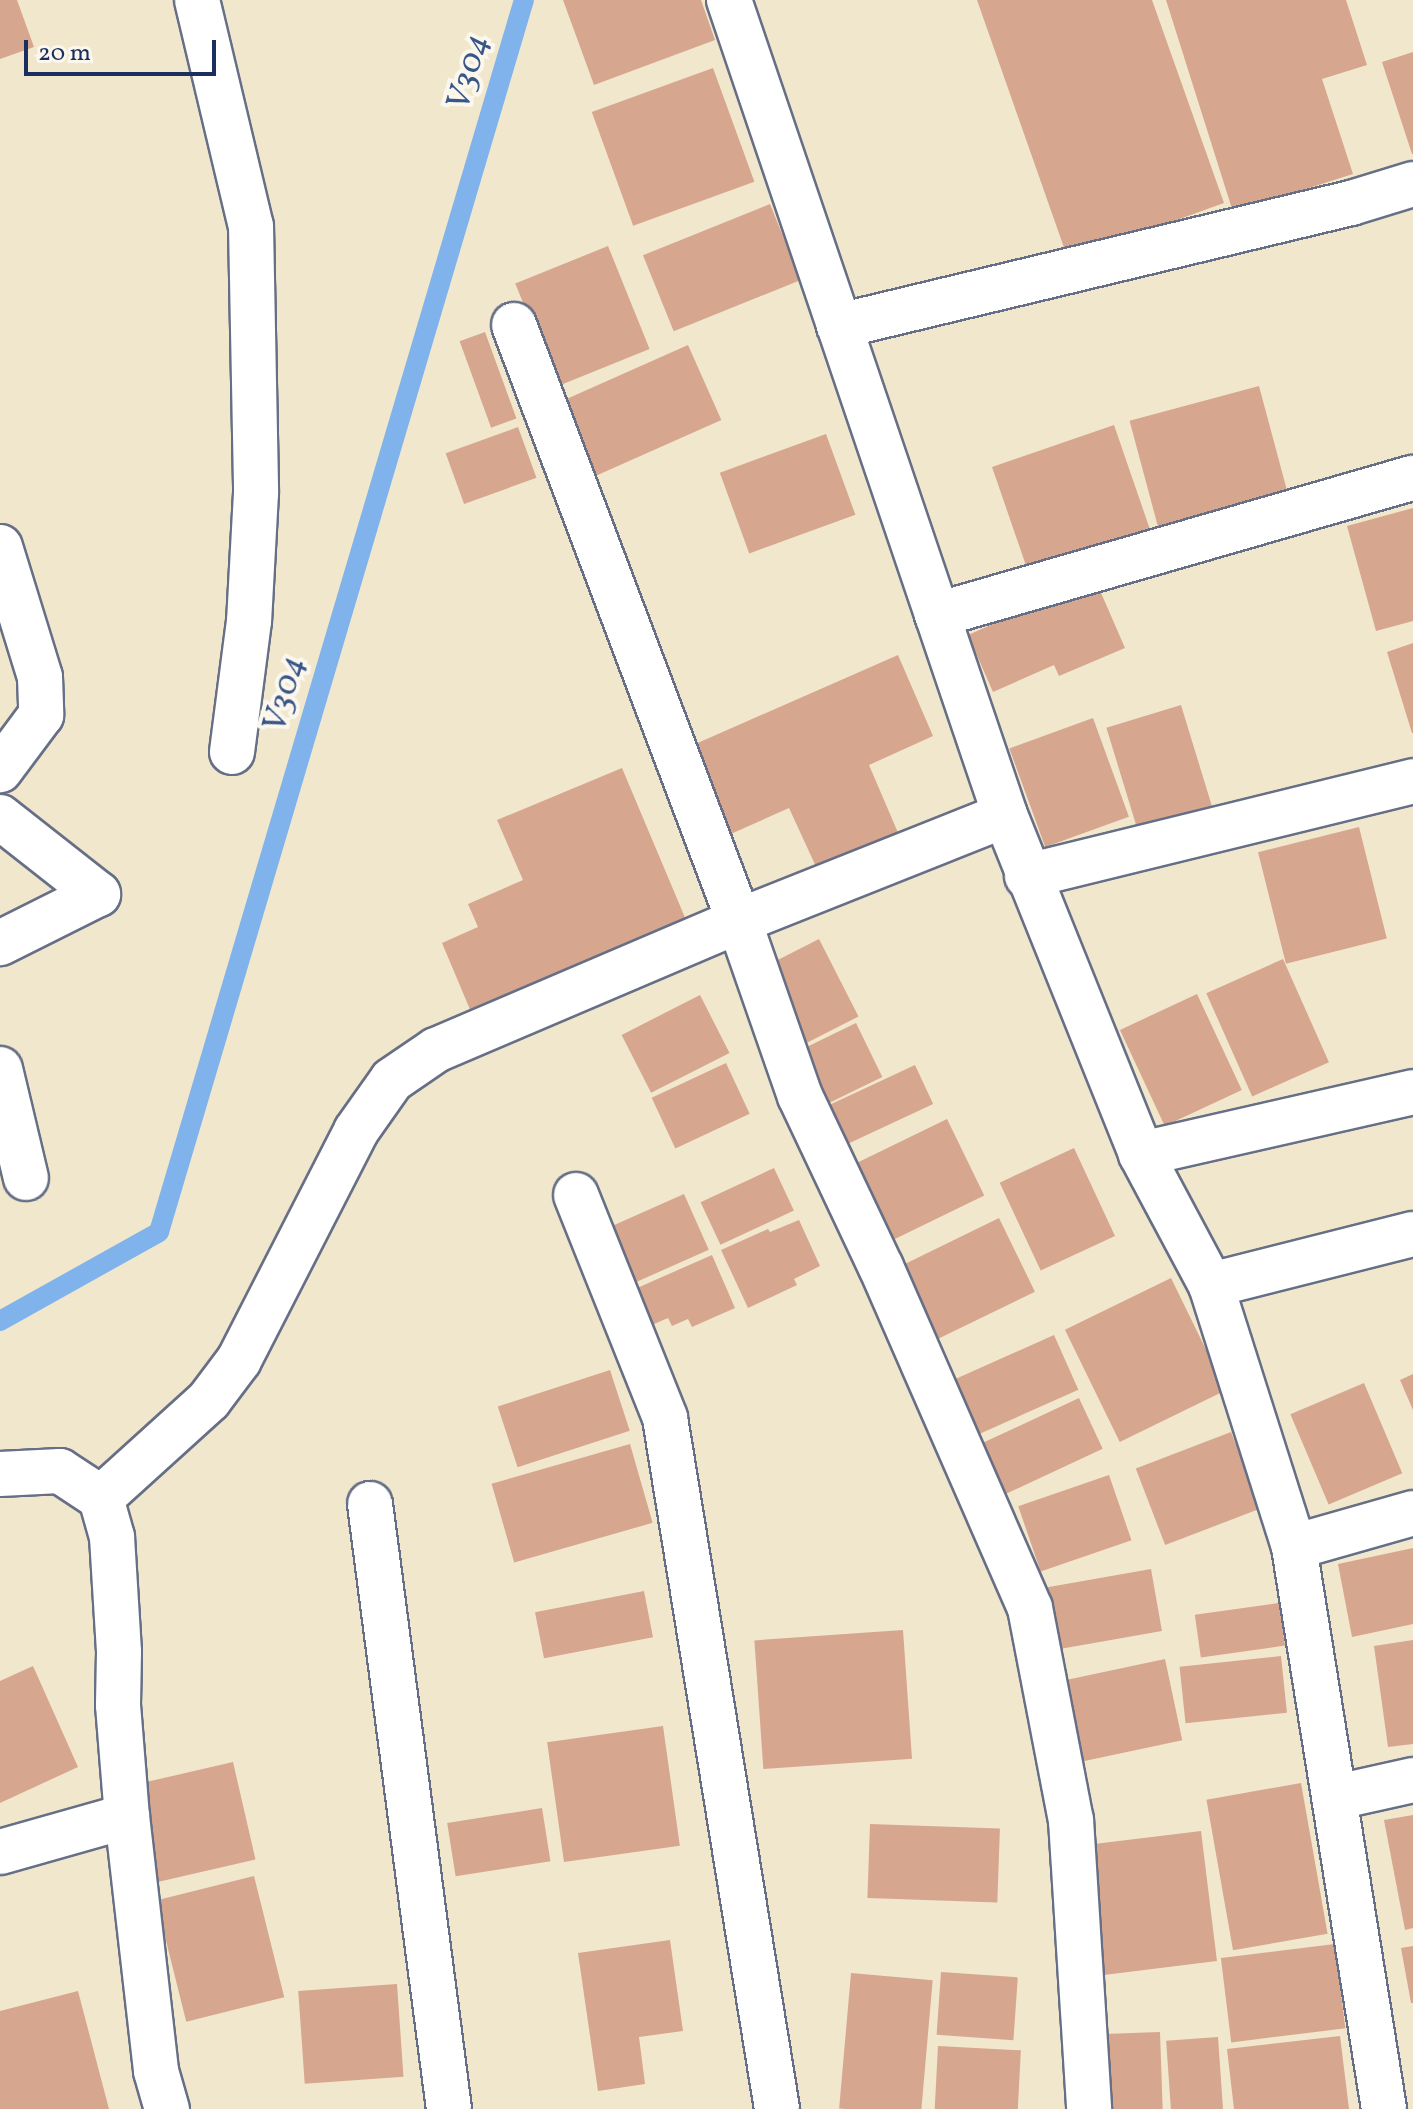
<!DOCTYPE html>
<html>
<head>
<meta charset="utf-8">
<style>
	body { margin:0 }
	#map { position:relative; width:1413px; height:2109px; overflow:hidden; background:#f1e7cd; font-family:Vollkorn,serif }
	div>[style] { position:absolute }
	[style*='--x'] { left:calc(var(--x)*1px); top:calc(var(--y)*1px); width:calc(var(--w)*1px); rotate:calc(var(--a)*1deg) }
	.stream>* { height:20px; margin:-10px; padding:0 10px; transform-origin:10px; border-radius:10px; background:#80b2ec }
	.building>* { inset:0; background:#d7a68e; transform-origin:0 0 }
	.roads { filter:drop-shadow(2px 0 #666f85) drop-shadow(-2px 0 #666f85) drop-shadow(0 2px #666f85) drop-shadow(0 -2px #666f85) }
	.minor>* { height:44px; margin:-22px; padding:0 22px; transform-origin:22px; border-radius:22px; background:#fff }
	.tertiary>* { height:44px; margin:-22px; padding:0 22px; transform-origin:22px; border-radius:22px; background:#fff }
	span { translate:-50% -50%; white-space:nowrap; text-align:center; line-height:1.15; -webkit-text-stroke:8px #fbf7ec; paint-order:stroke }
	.water-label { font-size:34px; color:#395689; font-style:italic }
	.scale { position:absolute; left:24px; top:40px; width:192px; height:36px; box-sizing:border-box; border:4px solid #1b2f5e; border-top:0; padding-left:10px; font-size:24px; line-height:28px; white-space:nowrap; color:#1b2f5e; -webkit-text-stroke:6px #fbf7ec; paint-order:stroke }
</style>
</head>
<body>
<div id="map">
	<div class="stream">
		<i style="--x:0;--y:1321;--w:182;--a:-29.2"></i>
		<i style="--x:159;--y:1232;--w:1285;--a:-73.5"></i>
	</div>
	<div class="building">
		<i style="clip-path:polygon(0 0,17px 0,34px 47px,0 59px)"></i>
		<i style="clip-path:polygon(563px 0,701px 0,715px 40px,594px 85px)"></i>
		<i style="clip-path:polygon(977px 0,1152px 0,1224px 203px,1068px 259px)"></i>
		<i style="clip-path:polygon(1166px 0,1346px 0,1367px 65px,1322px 79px,1353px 174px,1233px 212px)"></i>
		<i style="clip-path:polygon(1413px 52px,1413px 154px,1412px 154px,1382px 62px)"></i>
		<i style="left:713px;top:68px;width:121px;height:129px;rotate:70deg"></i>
		<i style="left:770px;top:204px;width:82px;height:137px;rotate:68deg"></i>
		<i style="left:608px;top:246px;width:111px;height:100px;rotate:68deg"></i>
		<i style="left:485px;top:332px;width:92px;height:27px;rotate:70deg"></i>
		<i style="left:688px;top:345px;width:82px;height:141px;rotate:66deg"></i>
		<i style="left:1259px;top:386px;width:115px;height:134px;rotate:75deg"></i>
		<i style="left:1114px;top:425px;width:114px;height:129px;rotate:71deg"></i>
		<i style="left:518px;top:427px;width:54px;height:77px;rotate:70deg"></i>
		<i style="left:826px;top:434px;width:86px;height:113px;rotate:70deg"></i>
		<i style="clip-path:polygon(1413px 508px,1413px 621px,1376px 631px,1347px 526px)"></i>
		<i style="clip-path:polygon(1095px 579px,1125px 648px,1059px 676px,1054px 665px,993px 692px,968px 635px)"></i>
		<i style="clip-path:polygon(1413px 643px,1413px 733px,1412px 733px,1387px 652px)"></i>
		<i style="clip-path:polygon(898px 655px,933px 736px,869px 765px,899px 835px,818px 871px,789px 808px,724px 837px,684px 749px)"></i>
		<i style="left:1181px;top:705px;width:112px;height:78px;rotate:73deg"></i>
		<i style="left:1093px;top:718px;width:105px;height:89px;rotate:70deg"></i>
		<i style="clip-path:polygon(622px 768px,689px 927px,474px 1019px,442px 943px,478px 927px,468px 904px,523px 880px,497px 820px)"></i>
		<i style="left:1359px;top:827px;width:115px;height:104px;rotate:76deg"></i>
		<i style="left:819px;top:939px;width:87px;height:65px;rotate:63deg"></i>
		<i style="left:1283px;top:959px;width:113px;height:84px;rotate:66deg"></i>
		<i style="left:1197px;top:994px;width:106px;height:85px;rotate:65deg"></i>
		<i style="left:700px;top:995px;width:65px;height:88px;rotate:63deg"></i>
		<i style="left:856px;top:1023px;width:60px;height:72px;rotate:64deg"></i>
		<i style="left:726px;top:1063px;width:56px;height:82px;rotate:65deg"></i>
		<i style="left:915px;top:1065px;width:43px;height:104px;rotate:65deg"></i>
		<i style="left:947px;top:1119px;width:85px;height:116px;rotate:64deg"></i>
		<i style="left:1074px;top:1148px;width:97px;height:82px;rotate:65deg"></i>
		<i style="left:774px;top:1168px;width:47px;height:81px;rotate:65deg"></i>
		<i style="left:684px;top:1194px;width:61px;height:88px;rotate:66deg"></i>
		<i style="left:999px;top:1218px;width:82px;height:107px;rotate:64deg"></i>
		<i style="clip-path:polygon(799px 1220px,820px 1266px,794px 1279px,797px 1285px,748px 1308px,721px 1250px,768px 1229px,770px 1232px)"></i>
		<i style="clip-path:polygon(712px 1255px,735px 1308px,692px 1327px,688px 1319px,672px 1326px,668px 1318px,645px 1328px,628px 1292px)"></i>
		<i style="left:1171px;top:1278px;width:125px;height:118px;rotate:64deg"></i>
		<i style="left:1054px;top:1335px;width:60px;height:111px;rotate:66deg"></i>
		<i style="left:610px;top:1370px;width:64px;height:118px;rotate:72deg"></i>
		<i style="clip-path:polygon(1413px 1374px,1413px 1410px,1400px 1380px)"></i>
		<i style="left:1364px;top:1383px;width:98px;height:80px;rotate:67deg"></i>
		<i style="left:1079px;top:1398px;width:56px;height:115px;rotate:65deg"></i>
		<i style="left:1231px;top:1432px;width:82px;height:102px;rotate:69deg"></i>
		<i style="left:630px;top:1444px;width:82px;height:144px;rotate:74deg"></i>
		<i style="left:1109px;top:1475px;width:69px;height:96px;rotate:71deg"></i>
		<i style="clip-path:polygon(1413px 1548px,1413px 1624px,1352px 1637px,1338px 1564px)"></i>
		<i style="left:1151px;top:1569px;width:63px;height:121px;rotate:80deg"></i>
		<i style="left:644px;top:1591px;width:47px;height:111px;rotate:79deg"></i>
		<i style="left:1279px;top:1603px;width:43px;height:85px;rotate:82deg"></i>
		<i style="left:903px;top:1630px;width:129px;height:149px;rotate:86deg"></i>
		<i style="clip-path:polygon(1413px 1640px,1413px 1744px,1388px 1747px,1374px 1646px)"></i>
		<i style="left:1281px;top:1656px;width:57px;height:102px;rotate:84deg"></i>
		<i style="left:1165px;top:1659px;width:83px;height:118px;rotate:78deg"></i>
		<i style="clip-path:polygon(33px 1666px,78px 1767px,0 1803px,0 1681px)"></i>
		<i style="left:663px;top:1726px;width:121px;height:117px;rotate:82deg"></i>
		<i style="left:233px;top:1762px;width:100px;height:107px;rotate:77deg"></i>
		<i style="left:1301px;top:1783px;width:153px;height:96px;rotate:80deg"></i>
		<i style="left:542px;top:1808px;width:54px;height:96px;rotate:81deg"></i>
		<i style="clip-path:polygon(1413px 1815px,1413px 1928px,1405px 1930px,1384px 1820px)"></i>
		<i style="left:870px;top:1824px;width:130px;height:74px;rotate:2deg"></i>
		<i style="left:1201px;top:1831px;width:131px;height:120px;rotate:83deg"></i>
		<i style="left:254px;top:1876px;width:125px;height:101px;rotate:76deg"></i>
		<i style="clip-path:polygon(670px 1940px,683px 2031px,639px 2037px,645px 2084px,598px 2091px,578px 1953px)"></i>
		<i style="left:1335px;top:1944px;width:85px;height:115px;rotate:83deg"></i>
		<i style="clip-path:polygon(1413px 1946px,1413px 2003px,1411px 2003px,1401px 1948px)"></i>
		<i style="left:941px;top:1972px;width:77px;height:63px;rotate:4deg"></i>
		<i style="left:851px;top:1973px;width:82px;height:136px;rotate:5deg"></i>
		<i style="left:397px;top:1984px;width:93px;height:99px;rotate:86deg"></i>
		<i style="clip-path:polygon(78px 1991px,109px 2109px,0 2109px,0 2011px)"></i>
		<i style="left:1160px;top:2032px;width:77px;height:62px;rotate:88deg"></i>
		<i style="clip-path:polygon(1340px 2036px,1349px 2109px,1234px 2109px,1227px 2049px)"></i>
		<i style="left:1218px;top:2037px;width:72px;height:52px;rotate:86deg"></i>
		<i style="left:938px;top:2046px;width:83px;height:63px;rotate:3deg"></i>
	</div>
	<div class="roads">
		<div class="minor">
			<i style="--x:197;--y:0;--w:232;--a:76.6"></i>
			<i style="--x:251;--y:226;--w:267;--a:88.9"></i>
			<i style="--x:256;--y:493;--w:128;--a:93.1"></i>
			<i style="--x:249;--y:621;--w:132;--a:97.4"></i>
			<i style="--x:514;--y:325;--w:637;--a:69.32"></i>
			<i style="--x:739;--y:921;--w:185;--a:70.8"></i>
			<i style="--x:800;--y:1096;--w:189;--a:64.7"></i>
			<i style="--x:881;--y:1267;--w:372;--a:66.4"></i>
			<i style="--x:1030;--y:1608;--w:216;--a:79.1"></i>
			<i style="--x:1071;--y:1820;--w:290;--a:86.4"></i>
			<i style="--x:839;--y:326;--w:527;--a:-13.51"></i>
			<i style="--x:1351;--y:203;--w:65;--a:-17"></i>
			<i style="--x:0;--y:547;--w:136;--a:72.9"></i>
			<i style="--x:40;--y:677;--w:38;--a:88"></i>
			<i style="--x:41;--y:715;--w:69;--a:126.7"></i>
			<i style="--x:937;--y:615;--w:495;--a:-16.1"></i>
			<i style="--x:0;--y:817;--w:125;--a:38.2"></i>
			<i style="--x:98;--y:894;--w:110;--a:153.4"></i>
			<i style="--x:1027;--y:876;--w:398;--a:-13.8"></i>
			<i style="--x:0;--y:1069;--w:112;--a:76.6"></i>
			<i style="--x:1141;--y:1154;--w:279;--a:-12.8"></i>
			<i style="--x:576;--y:1195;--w:240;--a:68.2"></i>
			<i style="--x:665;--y:1418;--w:700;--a:80.79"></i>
			<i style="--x:1211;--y:1285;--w:208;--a:-14.2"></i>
			<i style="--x:0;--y:1474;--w:60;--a:-2.9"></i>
			<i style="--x:60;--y:1471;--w:49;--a:33.4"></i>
			<i style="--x:101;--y:1498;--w:41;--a:74.2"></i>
			<i style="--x:112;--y:1537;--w:115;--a:86.5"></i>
			<i style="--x:119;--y:1652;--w:53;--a:91.1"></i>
			<i style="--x:118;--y:1705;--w:111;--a:85.4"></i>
			<i style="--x:127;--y:1816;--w:257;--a:83.5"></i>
			<i style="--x:156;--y:2071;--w:40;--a:74"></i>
			<i style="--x:101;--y:1498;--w:146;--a:-42.2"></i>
			<i style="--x:209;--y:1400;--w:50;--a:-53.1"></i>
			<i style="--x:239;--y:1360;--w:257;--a:-62.9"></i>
			<i style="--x:356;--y:1131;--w:62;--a:-54.8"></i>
			<i style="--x:392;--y:1080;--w:53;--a:-34.3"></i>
			<i style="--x:436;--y:1050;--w:329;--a:-23.1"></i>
			<i style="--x:739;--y:921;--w:286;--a:-21.7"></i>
			<i style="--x:370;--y:1504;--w:610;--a:82.56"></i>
			<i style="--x:1294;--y:1547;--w:124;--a:-15.9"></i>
			<i style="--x:1337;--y:1797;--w:78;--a:-12.6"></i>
			<i style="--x:0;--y:1852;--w:132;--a:-15.8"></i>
		</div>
		<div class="tertiary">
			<i style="--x:729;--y:0;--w:860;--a:71.29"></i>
			<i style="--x:1005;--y:815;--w:365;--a:68.1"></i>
			<i style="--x:1141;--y:1154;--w:149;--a:61.9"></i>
			<i style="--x:1211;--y:1285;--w:275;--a:72.4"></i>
			<i style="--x:1294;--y:1547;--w:569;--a:80.9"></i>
		</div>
	</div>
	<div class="water-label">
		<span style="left:469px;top:73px;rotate:-74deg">V304</span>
		<span style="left:285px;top:695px;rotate:-74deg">V304</span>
	</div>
	<div class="scale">20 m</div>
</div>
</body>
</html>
